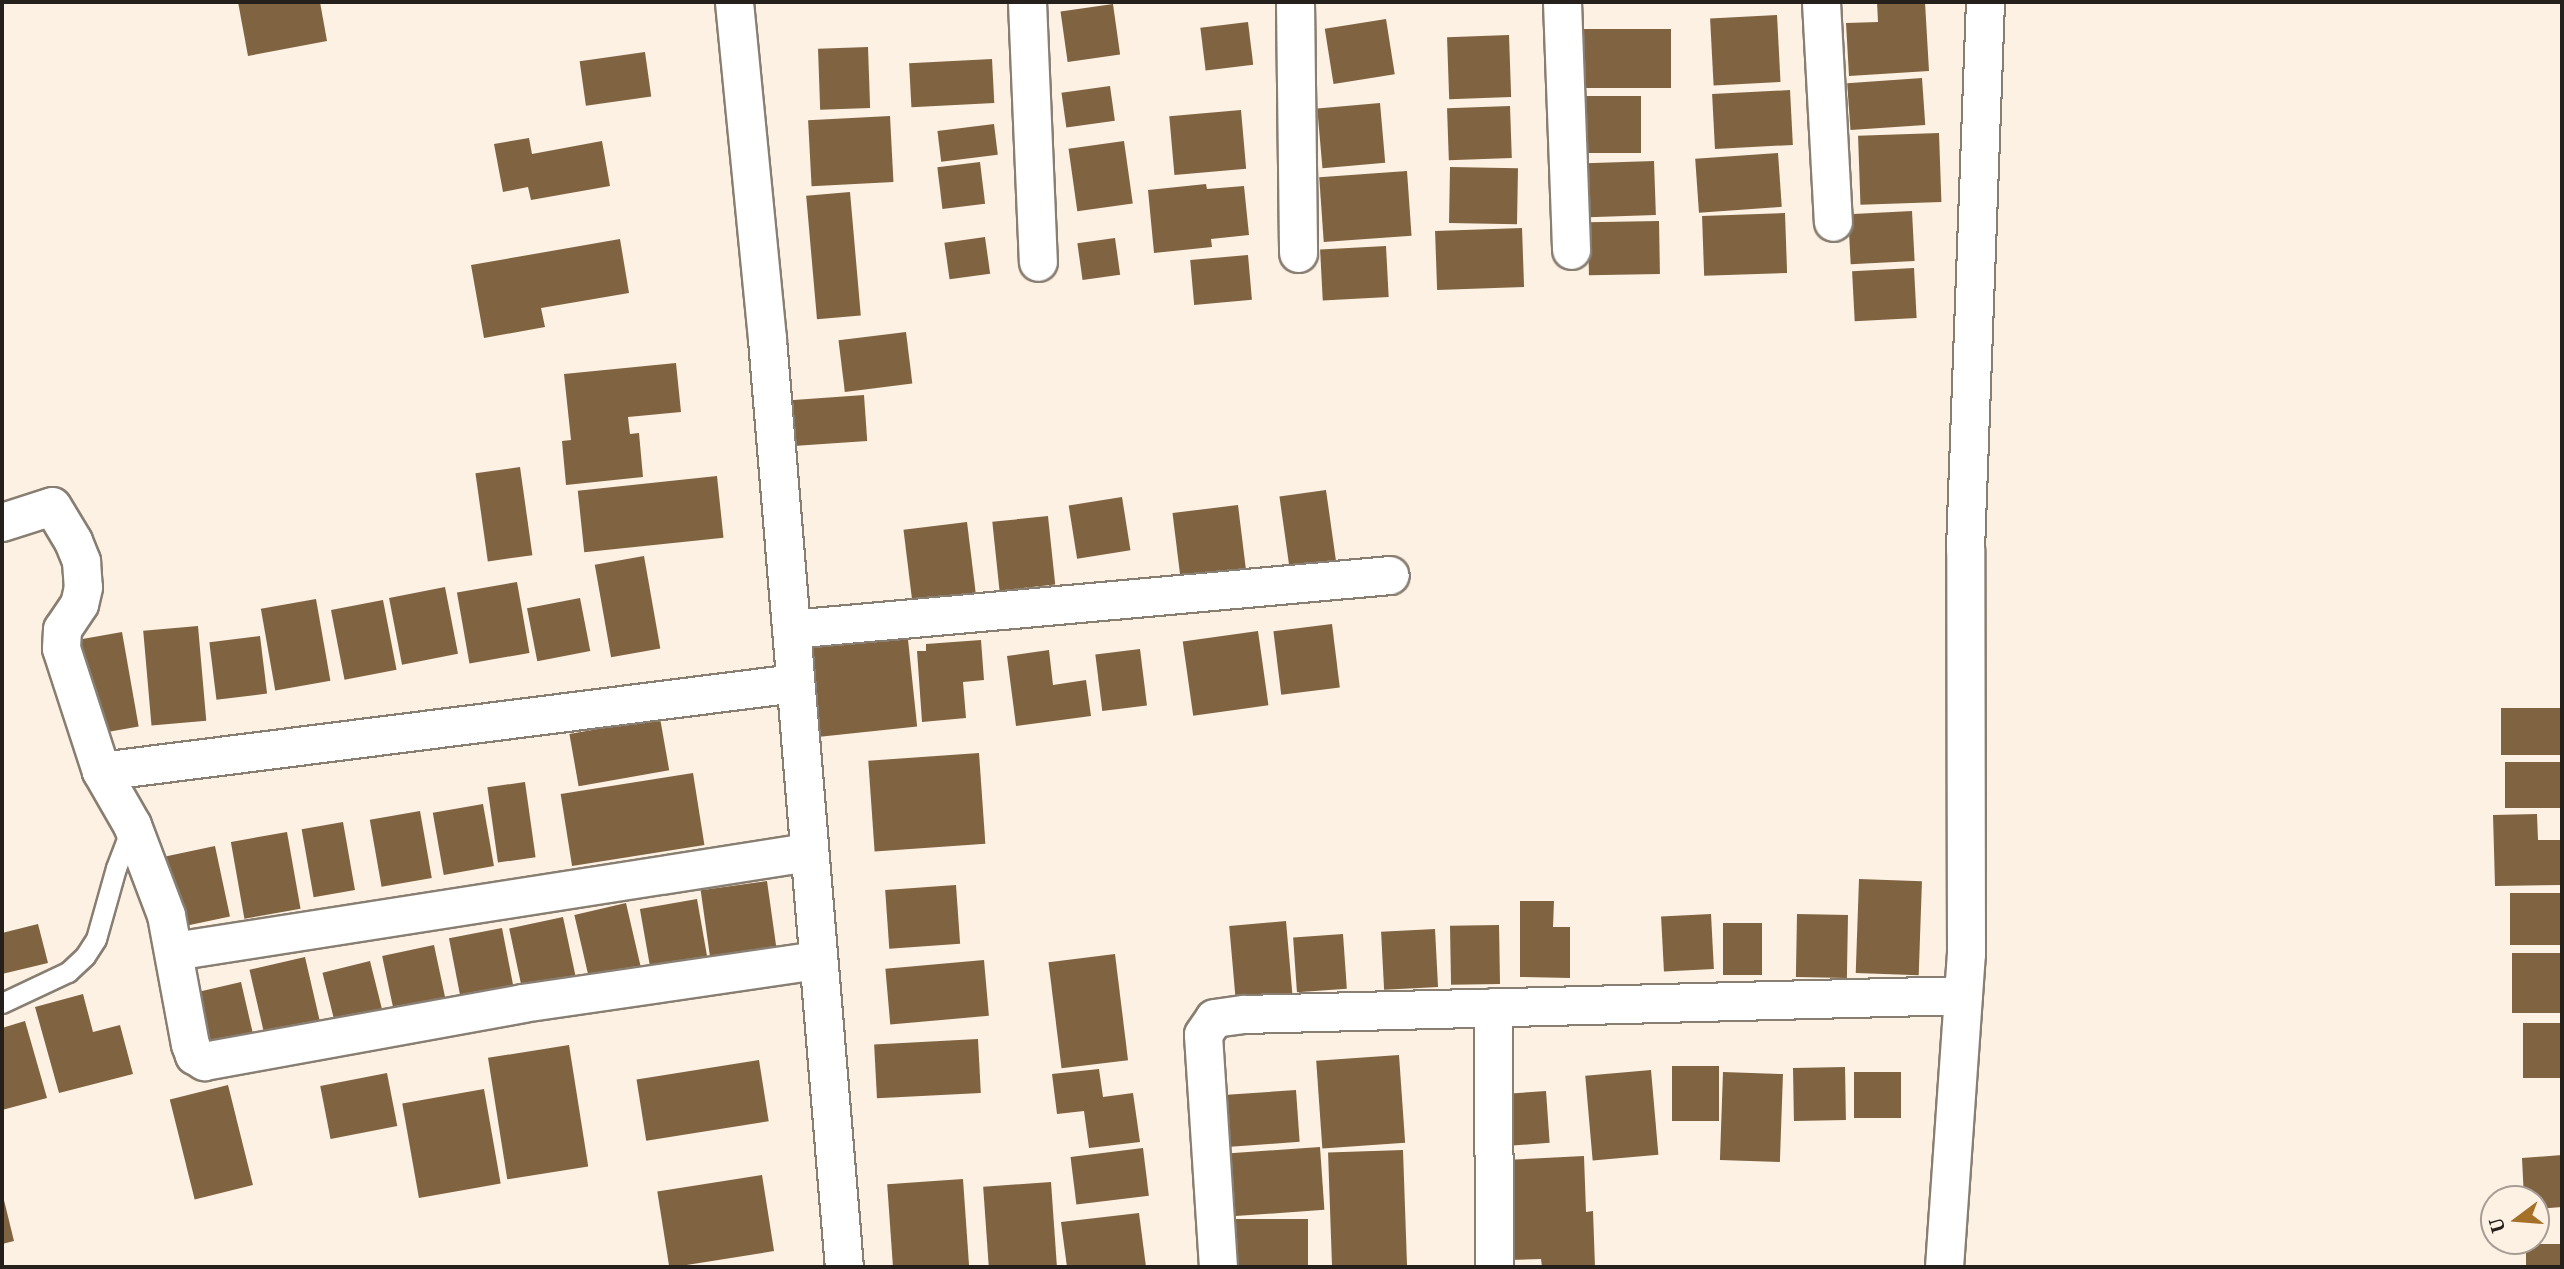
<!DOCTYPE html>
<html>
<head>
<meta charset="utf-8">
<style>
	body { margin:0 }
	#map { position:relative; width:2564px; height:1269px; overflow:hidden; background:#fdf1e4; font-family:"Noto Serif",serif }
	div>[style] { position:absolute }
	[style*='--x'] { left:calc(var(--x)*1px); top:calc(var(--y)*1px); width:calc(var(--w)*1px); rotate:calc(var(--a)*1deg) }
	.building>* { inset:0; background:#806442; transform-origin:0 0 }
	.roads { filter:drop-shadow(2px 0 #887e72) drop-shadow(-2px 0 #887e72) drop-shadow(0 2px #887e72) drop-shadow(0 -2px #887e72) }
	.lane>* { height:19px; margin:-9.5px; padding:0 9.5px; transform-origin:9.5px; border-radius:9.5px; background:#fff }
	.street>* { height:37px; margin:-18.5px; padding:0 18.5px; transform-origin:18.5px; border-radius:18.5px; background:#fff }
	span { translate:-50% -50%; white-space:nowrap; text-align:center; line-height:1.15; -webkit-text-stroke:7px #fdf1e4; paint-order:stroke }
	.frame { position:absolute; inset:0; border:4px solid #25201c; pointer-events:none }
	.north { position:absolute; left:2480px; top:1185px; width:70px; height:70px; box-sizing:border-box; background:#fdf1e4; border:2px solid #a79d94; border-radius:50%; rotate:254deg; font-size:19px; font-weight:700; line-height:28px; text-align:center; color:#25201c }
	.north::after { content:''; display:block; margin:auto; width:24px; height:32px; background:#a57129; clip-path:polygon(50% 0,100% 100%,50% 72%,0 100%) }
</style>
</head>
<body>
<div id="map">
	<div class="building">
		<i style="clip-path:polygon(238px 2px,320px 2px,327px 41px,248px 56px)"></i>
		<i style="clip-path:polygon(1877px 2px,1925px 2px,1929px 71px,1849px 76px,1846px 23px,1878px 22px)"></i>
		<i style="left:1113px;top:4px;width:51px;height:53px;rotate:82deg"></i>
		<i style="left:1777px;top:15px;width:67px;height:67px;rotate:87deg"></i>
		<i style="left:1386px;top:19px;width:56px;height:62px;rotate:81deg"></i>
		<i style="left:1248px;top:22px;width:43px;height:48px;rotate:83deg"></i>
		<i style="left:1579px;top:29px;width:92px;height:59px"></i>
		<i style="left:1509px;top:35px;width:62px;height:62px;rotate:88deg"></i>
		<i style="left:868px;top:47px;width:61px;height:50px;rotate:88deg"></i>
		<i style="left:645px;top:52px;width:45px;height:66px;rotate:82deg"></i>
		<i style="left:992px;top:59px;width:44px;height:83px;rotate:87deg"></i>
		<i style="left:1922px;top:78px;width:47px;height:75px;rotate:86deg"></i>
		<i style="left:1110px;top:86px;width:35px;height:49px;rotate:82deg"></i>
		<i style="left:1790px;top:90px;width:55px;height:78px;rotate:87deg"></i>
		<i style="left:1641px;top:96px;width:57px;height:56px;rotate:90deg"></i>
		<i style="left:1380px;top:103px;width:60px;height:63px;rotate:85deg"></i>
		<i style="left:1510px;top:106px;width:52px;height:63px;rotate:88deg"></i>
		<i style="left:1241px;top:110px;width:59px;height:72px;rotate:85deg"></i>
		<i style="left:890px;top:116px;width:66px;height:82px;rotate:87deg"></i>
		<i style="left:994px;top:124px;width:31px;height:57px;rotate:83deg"></i>
		<i style="left:1939px;top:133px;width:69px;height:81px;rotate:88deg"></i>
		<i style="clip-path:polygon(529px 138px,532px 154px,602px 141px,610px 186px,531px 200px,528px 187px,503px 192px,494px 144px)"></i>
		<i style="left:1124px;top:141px;width:63px;height:56px;rotate:82deg"></i>
		<i style="left:1778px;top:153px;width:54px;height:83px;rotate:86deg"></i>
		<i style="left:1654px;top:161px;width:54px;height:68px;rotate:88deg"></i>
		<i style="left:980px;top:162px;width:42px;height:43px;rotate:83deg"></i>
		<i style="left:1450px;top:167px;width:68px;height:56px;rotate:1deg"></i>
		<i style="left:1407px;top:171px;width:65px;height:88px;rotate:86deg"></i>
		<i style="clip-path:polygon(1206px 184px,1207px 189px,1244px 186px,1249px 235px,1211px 239px,1212px 247px,1154px 253px,1148px 190px)"></i>
		<i style="left:850px;top:192px;width:124px;height:44px;rotate:85deg"></i>
		<i style="left:1912px;top:211px;width:50px;height:64px;rotate:87deg"></i>
		<i style="left:1785px;top:213px;width:60px;height:83px;rotate:88deg"></i>
		<i style="left:1659px;top:221px;width:53px;height:71px;rotate:89deg"></i>
		<i style="left:1522px;top:228px;width:59px;height:87px;rotate:88deg"></i>
		<i style="left:985px;top:237px;width:37px;height:41px;rotate:82deg"></i>
		<i style="left:1115px;top:238px;width:37px;height:38px;rotate:82deg"></i>
		<i style="clip-path:polygon(620px 239px,629px 293px,541px 308px,545px 327px,484px 338px,471px 265px)"></i>
		<i style="left:1386px;top:246px;width:51px;height:66px;rotate:87deg"></i>
		<i style="left:1248px;top:255px;width:45px;height:58px;rotate:85deg"></i>
		<i style="left:1914px;top:268px;width:50px;height:62px;rotate:87deg"></i>
		<i style="left:906px;top:332px;width:52px;height:68px;rotate:83deg"></i>
		<i style="clip-path:polygon(676px 363px,681px 412px,628px 417px,630px 434px,639px 433px,643px 477px,566px 485px,562px 441px,571px 440px,564px 374px)"></i>
		<i style="left:864px;top:395px;width:46px;height:74px;rotate:86deg"></i>
		<i style="left:520px;top:467px;width:89px;height:45px;rotate:82deg"></i>
		<i style="left:717px;top:476px;width:62px;height:140px;rotate:84deg"></i>
		<i style="left:1326px;top:490px;width:74px;height:47px;rotate:82deg"></i>
		<i style="left:1122px;top:497px;width:54px;height:54px;rotate:81deg"></i>
		<i style="left:1238px;top:505px;width:75px;height:66px;rotate:83deg"></i>
		<i style="left:1048px;top:516px;width:69px;height:56px;rotate:84deg"></i>
		<i style="left:967px;top:522px;width:74px;height:64px;rotate:83deg"></i>
		<i style="left:644px;top:556px;width:94px;height:50px;rotate:80deg"></i>
		<i style="left:517px;top:582px;width:72px;height:61px;rotate:80deg"></i>
		<i style="left:445px;top:587px;width:68px;height:57px;rotate:79deg"></i>
		<i style="left:580px;top:598px;width:54px;height:54px;rotate:79deg"></i>
		<i style="left:316px;top:599px;width:83px;height:56px;rotate:80deg"></i>
		<i style="left:383px;top:600px;width:71px;height:53px;rotate:79deg"></i>
		<i style="left:1332px;top:624px;width:64px;height:59px;rotate:83deg"></i>
		<i style="left:198px;top:626px;width:95px;height:55px;rotate:85deg"></i>
		<i style="left:907px;top:630px;width:97px;height:100px;rotate:84deg"></i>
		<i style="left:1258px;top:631px;width:75px;height:76px;rotate:82deg"></i>
		<i style="left:122px;top:632px;width:96px;height:43px;rotate:80deg"></i>
		<i style="left:260px;top:636px;width:58px;height:51px;rotate:83deg"></i>
		<i style="clip-path:polygon(981px 640px,984px 680px,963px 682px,966px 718px,922px 722px,917px 651px,926px 651px,926px 644px)"></i>
		<i style="left:1140px;top:649px;width:57px;height:45px;rotate:83deg"></i>
		<i style="clip-path:polygon(1049px 650px,1053px 685px,1086px 680px,1091px 716px,1016px 726px,1007px 656px)"></i>
		<i style="left:2501px;top:708px;width:61px;height:47px"></i>
		<i style="left:660px;top:718px;width:53px;height:92px;rotate:80deg"></i>
		<i style="left:979px;top:753px;width:91px;height:111px;rotate:86deg"></i>
		<i style="left:2562px;top:762px;width:46px;height:57px;rotate:90deg"></i>
		<i style="left:693px;top:773px;width:73px;height:134px;rotate:81deg"></i>
		<i style="left:525px;top:782px;width:76px;height:38px;rotate:82deg"></i>
		<i style="left:483px;top:804px;width:63px;height:51px;rotate:80deg"></i>
		<i style="left:420px;top:811px;width:68px;height:51px;rotate:80deg"></i>
		<i style="clip-path:polygon(2537px 814px,2538px 840px,2562px 840px,2562px 885px,2495px 886px,2493px 815px)"></i>
		<i style="left:343px;top:822px;width:69px;height:42px;rotate:80deg"></i>
		<i style="left:287px;top:832px;width:78px;height:57px;rotate:80deg"></i>
		<i style="left:215px;top:846px;width:72px;height:52px;rotate:78deg"></i>
		<i style="left:1859px;top:879px;width:63px;height:94px;rotate:2deg"></i>
		<i style="left:767px;top:881px;width:74px;height:67px;rotate:82deg"></i>
		<i style="left:956px;top:885px;width:59px;height:71px;rotate:86deg"></i>
		<i style="left:2562px;top:893px;width:52px;height:52px;rotate:90deg"></i>
		<i style="left:697px;top:899px;width:66px;height:58px;rotate:80deg"></i>
		<i style="clip-path:polygon(1520px 901px,1554px 901px,1553px 927px,1570px 927px,1570px 978px,1520px 977px)"></i>
		<i style="left:626px;top:903px;width:72px;height:53px;rotate:77deg"></i>
		<i style="left:1711px;top:914px;width:55px;height:50px;rotate:87deg"></i>
		<i style="left:1797px;top:914px;width:51px;height:63px;rotate:1deg"></i>
		<i style="left:563px;top:917px;width:67px;height:55px;rotate:78deg"></i>
		<i style="left:1286px;top:921px;width:73px;height:57px;rotate:85deg"></i>
		<i style="left:1723px;top:923px;width:39px;height:52px"></i>
		<i style="clip-path:polygon(38px 924px,48px 963px,2px 974px,2px 933px)"></i>
		<i style="left:1499px;top:925px;width:59px;height:49px;rotate:89deg"></i>
		<i style="left:502px;top:928px;width:65px;height:54px;rotate:79deg"></i>
		<i style="left:1435px;top:929px;width:58px;height:54px;rotate:87deg"></i>
		<i style="left:1343px;top:934px;width:55px;height:50px;rotate:86deg"></i>
		<i style="left:434px;top:945px;width:59px;height:53px;rotate:78deg"></i>
		<i style="left:2562px;top:953px;width:60px;height:50px;rotate:90deg"></i>
		<i style="left:1115px;top:954px;width:107px;height:67px;rotate:83deg"></i>
		<i style="left:305px;top:957px;width:65px;height:57px;rotate:77deg"></i>
		<i style="left:984px;top:960px;width:56px;height:99px;rotate:85deg"></i>
		<i style="left:370px;top:961px;width:59px;height:49px;rotate:76deg"></i>
		<i style="left:241px;top:982px;width:59px;height:51px;rotate:77deg"></i>
		<i style="clip-path:polygon(83px 994px,93px 1032px,120px 1025px,133px 1074px,59px 1093px,35px 1007px)"></i>
		<i style="clip-path:polygon(25px 1021px,47px 1098px,2px 1110px,2px 1028px)"></i>
		<i style="left:2562px;top:1023px;width:55px;height:39px;rotate:90deg"></i>
		<i style="left:978px;top:1039px;width:54px;height:104px;rotate:87deg"></i>
		<i style="left:569px;top:1045px;width:123px;height:82px;rotate:81deg"></i>
		<i style="left:1399px;top:1055px;width:88px;height:83px;rotate:86deg"></i>
		<i style="left:759px;top:1060px;width:62px;height:124px;rotate:81deg"></i>
		<i style="left:1672px;top:1066px;width:47px;height:55px"></i>
		<i style="left:1845px;top:1067px;width:53px;height:52px;rotate:89deg"></i>
		<i style="clip-path:polygon(1099px 1069px,1103px 1097px,1133px 1093px,1140px 1142px,1089px 1148px,1084px 1111px,1057px 1114px,1052px 1074px)"></i>
		<i style="left:1651px;top:1070px;width:85px;height:66px;rotate:85deg"></i>
		<i style="left:1723px;top:1072px;width:60px;height:88px;rotate:2deg"></i>
		<i style="left:1854px;top:1072px;width:47px;height:46px"></i>
		<i style="left:387px;top:1073px;width:54px;height:68px;rotate:79deg"></i>
		<i style="left:228px;top:1085px;width:103px;height:60px;rotate:76deg"></i>
		<i style="left:484px;top:1089px;width:96px;height:83px;rotate:80deg"></i>
		<i style="left:1296px;top:1090px;width:52px;height:69px;rotate:86deg"></i>
		<i style="left:1546px;top:1091px;width:52px;height:47px;rotate:86deg"></i>
		<i style="left:1320px;top:1147px;width:63px;height:104px;rotate:86deg"></i>
		<i style="left:1143px;top:1148px;width:48px;height:73px;rotate:83deg"></i>
		<i style="left:1403px;top:1150px;width:117px;height:75px;rotate:88deg"></i>
		<i style="clip-path:polygon(2562px 1155px,2562px 1207px,2536px 1209px,2536px 1199px,2524px 1199px,2522px 1158px)"></i>
		<i style="clip-path:polygon(1584px 1156px,1586px 1212px,1593px 1211px,1595px 1267px,1542px 1267px,1541px 1259px,1509px 1260px,1505px 1160px)"></i>
		<i style="left:762px;top:1175px;width:77px;height:106px;rotate:81deg"></i>
		<i style="left:963px;top:1179px;width:88px;height:76px;rotate:86deg"></i>
		<i style="left:1051px;top:1182px;width:85px;height:68px;rotate:86deg"></i>
		<i style="clip-path:polygon(2px 1192px,14px 1241px,2px 1244px)"></i>
		<i style="clip-path:polygon(1139px 1213px,1146px 1267px,1067px 1267px,1061px 1222px)"></i>
		<i style="left:1236px;top:1219px;width:72px;height:48px"></i>
		<i style="left:2562px;top:1244px;width:23px;height:36px;rotate:90deg"></i>
	</div>
	<div class="roads">
		<div class="lane">
			<i style="--x:2;--y:1003;--w:73;--a:-25.2"></i>
			<i style="--x:68;--y:972;--w:23;--a:-43"></i>
			<i style="--x:85;--y:956;--w:20;--a:-57"></i>
			<i style="--x:96;--y:939;--w:74;--a:-74.3"></i>
			<i style="--x:116;--y:868;--w:45;--a:-69.1"></i>
		</div>
		<div class="street">
			<i style="--x:734;--y:2;--w:339;--a:84.4"></i>
			<i style="--x:767;--y:339;--w:931;--a:85.26"></i>
			<i style="--x:1027;--y:2;--w:260;--a:87.6"></i>
			<i style="--x:1295;--y:2;--w:251;--a:89.3"></i>
			<i style="--x:1562;--y:2;--w:248;--a:87.9"></i>
			<i style="--x:1821;--y:2;--w:220;--a:86.9"></i>
			<i style="--x:2;--y:522;--w:52;--a:-17.7"></i>
			<i style="--x:52;--y:506;--w:41;--a:59"></i>
			<i style="--x:73;--y:541;--w:22;--a:68"></i>
			<i style="--x:81;--y:561;--w:26;--a:86"></i>
			<i style="--x:83;--y:587;--w:17;--a:103"></i>
			<i style="--x:79;--y:604;--w:30;--a:124"></i>
			<i style="--x:62;--y:629;--w:19;--a:93"></i>
			<i style="--x:61;--y:648;--w:129;--a:72"></i>
			<i style="--x:101;--y:771;--w:62;--a:60.1"></i>
			<i style="--x:132;--y:825;--w:96;--a:69.3"></i>
			<i style="--x:166;--y:915;--w:131;--a:79.5"></i>
			<i style="--x:190;--y:1044;--w:12;--a:70"></i>
			<i style="--x:194;--y:1055;--w:12;--a:31"></i>
			<i style="--x:204;--y:1061;--w:323;--a:-10.3"></i>
			<i style="--x:522;--y:1003;--w:298;--a:-8.3"></i>
			<i style="--x:791;--y:629;--w:601;--a:-5.15"></i>
			<i style="--x:101;--y:771;--w:700;--a:-7.23"></i>
			<i style="--x:174;--y:951;--w:642;--a:-8.88"></i>
			<i style="--x:1493;--y:1007;--w:260;--a:89.8"></i>
			<i style="--x:1218;--y:1267;--w:233;--a:-93.7"></i>
			<i style="--x:1203;--y:1034;--w:19;--a:-55"></i>
			<i style="--x:1214;--y:1018;--w:30;--a:-8"></i>
			<i style="--x:1244;--y:1014;--w:719;--a:-1.51"></i>
			<i style="--x:1944;--y:1267;--w:314;--a:-86"></i>
			<i style="--x:1966;--y:954;--w:405;--a:-90.1"></i>
			<i style="--x:1965;--y:549;--w:547;--a:-87.91"></i>
		</div>
	</div>
	<div class="frame"></div>
	<div class="north">U</div>
</div>
</body>
</html>
